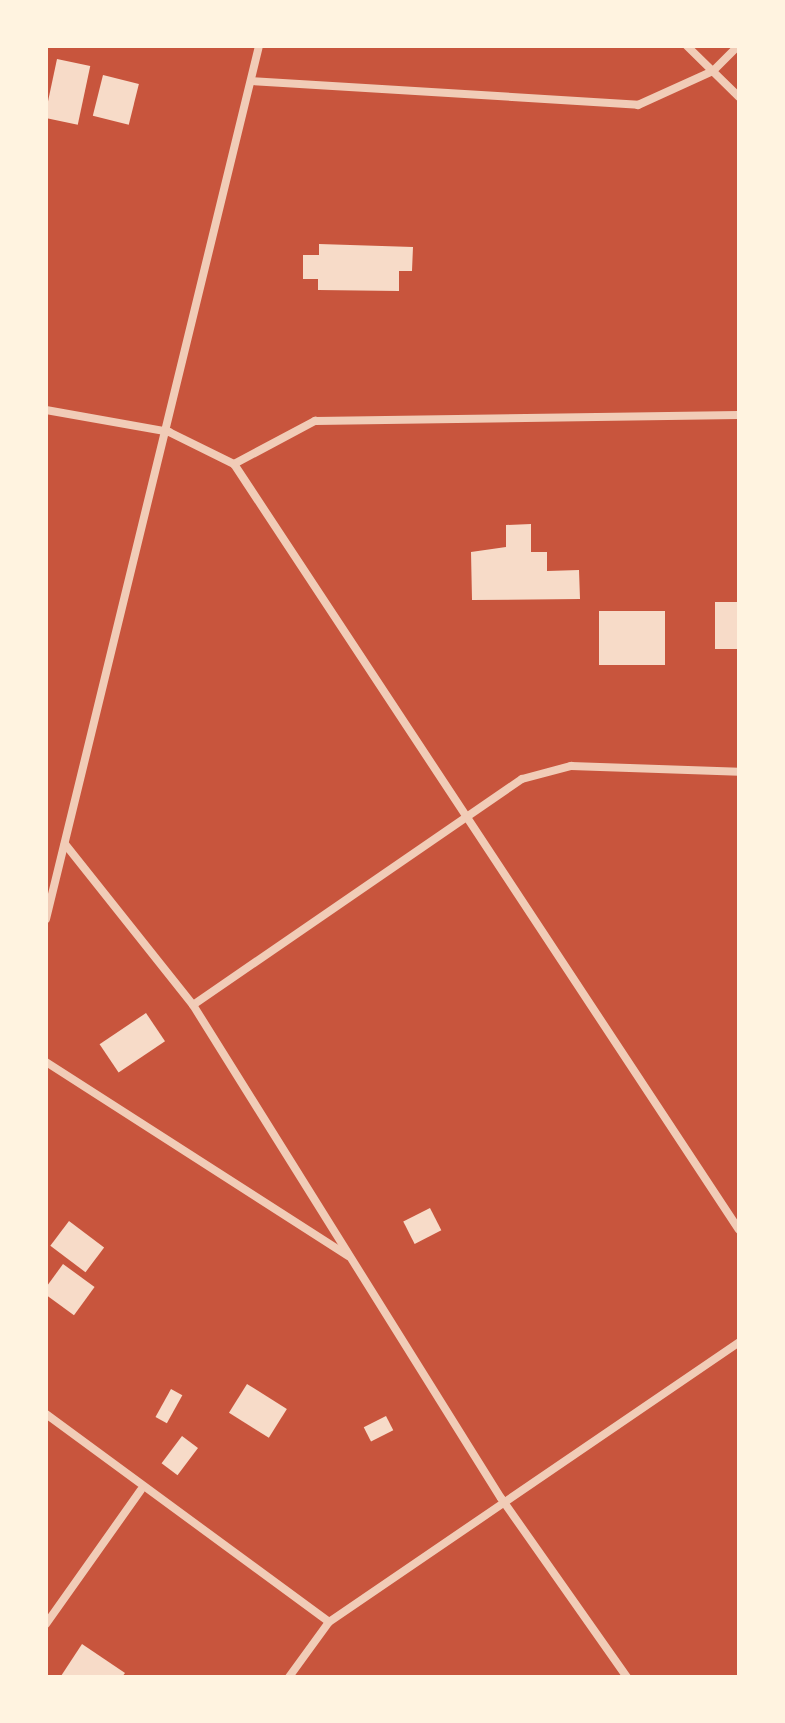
<!DOCTYPE html>
<html>
<head>
<meta charset="utf-8">
<style>
	body { margin:0 }
	#map { position:relative; width:785px; height:1723px; overflow:hidden; background:#c8553d; font-family:"Public Sans",sans-serif }
	div>[style] { position:absolute }
	[style*='--x'] { left:calc(var(--x)*1px); top:calc(var(--y)*1px); width:calc(var(--w)*1px); rotate:calc(var(--a)*1deg) }
	.building>* { inset:0; background:#f7dbc8; transform-origin:0 0 }
	.minor>* { height:8px; margin:-4px; padding:0 4px; transform-origin:4px; border-radius:4px; background:#f1ccb7 }
	span { translate:-50% -50%; white-space:nowrap; text-align:center; line-height:1.15; -webkit-text-stroke:6px #fff3e0; paint-order:stroke }
	.frame { position:absolute; inset:0; border:48px solid #fff3e0; pointer-events:none }
</style>
</head>
<body>
<div id="map">
	<div class="building">
		<i style="left:57px;top:59px;width:34px;height:60px;rotate:12deg"></i>
		<i style="left:103px;top:75px;width:37px;height:42px;rotate:14deg"></i>
		<i style="clip-path:polygon(319px 244px,413px 247px,412px 271px,399px 271px,399px 291px,318px 290px,318px 279px,303px 279px,303px 255px,319px 255px)"></i>
		<i style="clip-path:polygon(531px 524px,531px 552px,547px 552px,547px 571px,579px 570px,580px 599px,472px 600px,471px 552px,506px 547px,506px 525px)"></i>
		<i style="left:739px;top:602px;width:47px;height:24px;rotate:90deg"></i>
		<i style="left:599px;top:611px;width:66px;height:54px"></i>
		<i style="left:146px;top:1013px;width:34px;height:56px;rotate:56deg"></i>
		<i style="left:430px;top:1208px;width:25px;height:30px;rotate:63deg"></i>
		<i style="left:69px;top:1221px;width:44px;height:31px;rotate:37deg"></i>
		<i style="left:63px;top:1264px;width:39px;height:35px;rotate:36deg"></i>
		<i style="left:247px;top:1384px;width:47px;height:34px;rotate:32deg"></i>
		<i style="left:171px;top:1389px;width:13px;height:32px;rotate:29deg"></i>
		<i style="left:386px;top:1416px;width:16px;height:25px;rotate:63deg"></i>
		<i style="left:182px;top:1436px;width:20px;height:34px;rotate:37deg"></i>
		<i style="clip-path:polygon(82px 1644px,125px 1673px,122px 1677px,61px 1676px)"></i>
	</div>
	<div class="minor">
		<i style="--x:687;--y:46;--w:73;--a:44.4"></i>
		<i style="--x:251;--y:81;--w:388;--a:3.5"></i>
		<i style="--x:638;--y:105;--w:82;--a:-24.4"></i>
		<i style="--x:713;--y:71;--w:35;--a:-45"></i>
		<i style="--x:46;--y:410;--w:125;--a:10.1"></i>
		<i style="--x:169;--y:432;--w:72;--a:26.2"></i>
		<i style="--x:234;--y:464;--w:917;--a:56.6"></i>
		<i style="--x:234;--y:464;--w:92;--a:-28"></i>
		<i style="--x:315;--y:421;--w:424;--a:-0.8"></i>
		<i style="--x:65;--y:844;--w:206;--a:51.5"></i>
		<i style="--x:193;--y:1005;--w:581;--a:58.01"></i>
		<i style="--x:501;--y:1498;--w:219;--a:54.9"></i>
		<i style="--x:46;--y:919;--w:899;--a:-76.29"></i>
		<i style="--x:193;--y:1005;--w:399;--a:-34.5"></i>
		<i style="--x:522;--y:779;--w:51;--a:-14.9"></i>
		<i style="--x:571;--y:766;--w:168;--a:2"></i>
		<i style="--x:46;--y:1062;--w:359;--a:32.7"></i>
		<i style="--x:46;--y:1414;--w:351;--a:36.3"></i>
		<i style="--x:46;--y:1624;--w:164;--a:-54.7"></i>
		<i style="--x:289;--y:1677;--w:68;--a:-54"></i>
		<i style="--x:329;--y:1622;--w:496;--a:-34.3"></i>
	</div>
	<div class="frame"></div>
</div>
</body>
</html>
